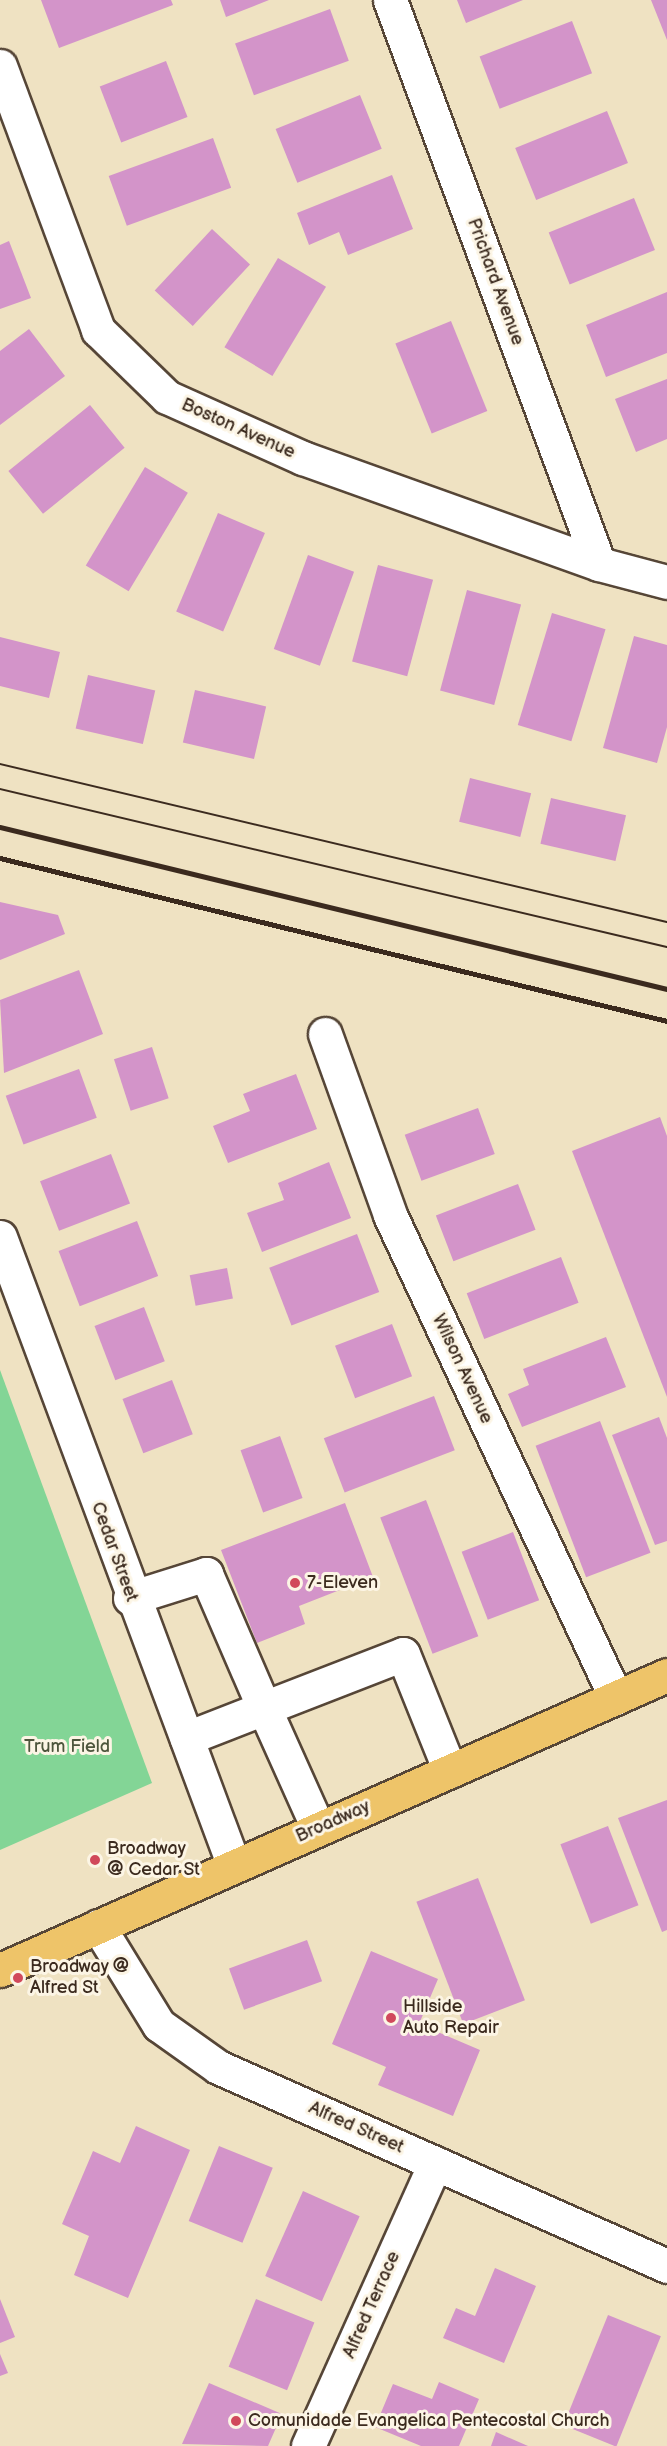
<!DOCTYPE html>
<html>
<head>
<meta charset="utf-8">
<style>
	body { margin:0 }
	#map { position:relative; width:667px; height:2446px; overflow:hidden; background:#efe2c2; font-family:"Balsamiq Sans",sans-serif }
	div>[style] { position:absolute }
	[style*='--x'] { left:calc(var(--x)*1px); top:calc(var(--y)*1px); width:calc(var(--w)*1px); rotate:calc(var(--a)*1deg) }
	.green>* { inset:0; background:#83d596 }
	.building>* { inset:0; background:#d394c9; transform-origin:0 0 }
	.roads { filter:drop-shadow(2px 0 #564637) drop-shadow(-2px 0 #564637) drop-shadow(0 2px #564637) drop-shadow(0 -2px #564637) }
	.minor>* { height:33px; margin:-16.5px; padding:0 16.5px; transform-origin:16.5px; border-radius:16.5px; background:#fff }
	.major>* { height:33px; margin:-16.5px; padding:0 16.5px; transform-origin:16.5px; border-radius:16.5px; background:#eec469 }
	.tram>* { height:1.5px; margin:-0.75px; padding:0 0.75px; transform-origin:0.75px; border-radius:0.75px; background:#3b2a1e }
	.rail>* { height:4.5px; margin:-2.25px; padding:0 2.25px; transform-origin:2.25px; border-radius:2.25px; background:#3b2a1e }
	.dots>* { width:16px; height:16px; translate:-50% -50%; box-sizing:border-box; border:3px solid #fcf5e5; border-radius:50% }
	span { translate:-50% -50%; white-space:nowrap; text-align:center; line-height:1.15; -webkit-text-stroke:6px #fcf5e5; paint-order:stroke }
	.street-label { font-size:18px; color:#3b2a1e }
	.poi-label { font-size:18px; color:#3b2a1e }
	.left { translate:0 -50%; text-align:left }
	.park-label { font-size:18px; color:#4d553c }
</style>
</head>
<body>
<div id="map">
	<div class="green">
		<i style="clip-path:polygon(0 1370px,152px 1783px,0 1850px)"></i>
	</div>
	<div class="building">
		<i style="clip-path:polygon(41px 0,171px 0,173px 5px,59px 48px)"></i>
		<i style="clip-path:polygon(220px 0,269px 0,226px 17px)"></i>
		<i style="clip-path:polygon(457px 0,523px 0,466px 23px)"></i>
		<i style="clip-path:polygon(651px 0,667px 0,667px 40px)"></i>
		<i style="left:330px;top:9px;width:55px;height:101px;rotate:70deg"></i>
		<i style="left:572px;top:21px;width:56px;height:99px;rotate:69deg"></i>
		<i style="left:166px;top:61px;width:60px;height:71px;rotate:69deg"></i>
		<i style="left:360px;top:95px;width:58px;height:91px;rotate:68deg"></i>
		<i style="left:607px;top:111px;width:56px;height:99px;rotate:68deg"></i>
		<i style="left:213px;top:138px;width:53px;height:111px;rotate:70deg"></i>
		<i style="clip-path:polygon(392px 175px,413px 229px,348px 255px,339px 232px,309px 245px,297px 213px)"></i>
		<i style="left:634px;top:198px;width:56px;height:92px;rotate:68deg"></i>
		<i style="left:212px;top:229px;width:52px;height:84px;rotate:43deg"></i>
		<i style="clip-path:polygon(9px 241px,31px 298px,0 309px,0 245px)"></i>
		<i style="left:278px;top:258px;width:56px;height:104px;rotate:31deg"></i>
		<i style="clip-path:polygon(667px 292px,667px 353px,606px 377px,586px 325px)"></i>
		<i style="left:451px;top:321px;width:97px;height:60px;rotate:68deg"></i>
		<i style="clip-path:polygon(29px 329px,65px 376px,0 425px,0 351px)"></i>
		<i style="clip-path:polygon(667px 379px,667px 439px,636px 452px,615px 399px)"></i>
		<i style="left:90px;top:405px;width:55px;height:105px;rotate:51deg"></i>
		<i style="left:145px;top:467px;width:50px;height:115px;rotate:31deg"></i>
		<i style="left:218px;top:513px;width:51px;height:107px;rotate:23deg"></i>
		<i style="left:308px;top:555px;width:49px;height:100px;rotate:20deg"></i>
		<i style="left:378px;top:565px;width:57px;height:100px;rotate:15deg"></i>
		<i style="left:467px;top:590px;width:56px;height:104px;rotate:15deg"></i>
		<i style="left:552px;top:613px;width:56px;height:117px;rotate:17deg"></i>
		<i style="clip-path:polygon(634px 636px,667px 645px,667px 727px,657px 763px,603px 748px)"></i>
		<i style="clip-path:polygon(0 637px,60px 652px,49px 698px,0 686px)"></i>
		<i style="left:88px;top:675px;width:69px;height:55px;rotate:13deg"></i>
		<i style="left:195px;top:690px;width:73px;height:54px;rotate:13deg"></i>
		<i style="left:470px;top:778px;width:63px;height:45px;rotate:14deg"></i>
		<i style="left:551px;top:798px;width:77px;height:47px;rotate:13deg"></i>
		<i style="clip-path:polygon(0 902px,58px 915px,65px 934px,0 960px)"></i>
		<i style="clip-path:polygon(79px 970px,103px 1034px,4px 1073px,0 1000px)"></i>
		<i style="left:152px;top:1047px;width:54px;height:40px;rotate:72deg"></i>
		<i style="left:79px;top:1069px;width:52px;height:78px;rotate:70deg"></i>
		<i style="clip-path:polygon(296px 1074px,317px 1129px,228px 1163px,213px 1126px,250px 1111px,243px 1094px)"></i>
		<i style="left:478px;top:1108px;width:49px;height:78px;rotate:70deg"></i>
		<i style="clip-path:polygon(660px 1117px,667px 1136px,667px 1397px,572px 1151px)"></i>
		<i style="left:111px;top:1154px;width:53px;height:76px;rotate:69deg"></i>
		<i style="clip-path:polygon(329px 1162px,351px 1218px,262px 1252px,247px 1213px,284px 1200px,278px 1183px)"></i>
		<i style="left:518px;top:1184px;width:49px;height:88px;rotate:69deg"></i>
		<i style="left:137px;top:1221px;width:59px;height:84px;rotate:69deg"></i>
		<i style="left:357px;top:1234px;width:62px;height:94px;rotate:69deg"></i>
		<i style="left:561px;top:1257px;width:49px;height:101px;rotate:69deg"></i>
		<i style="left:227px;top:1268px;width:31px;height:38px;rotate:79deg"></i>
		<i style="left:144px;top:1307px;width:58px;height:53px;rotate:69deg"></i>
		<i style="left:392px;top:1324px;width:56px;height:61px;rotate:69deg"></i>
		<i style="clip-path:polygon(606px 1337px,626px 1387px,522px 1427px,508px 1394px,529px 1385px,523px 1369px)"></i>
		<i style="left:172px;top:1380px;width:58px;height:53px;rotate:69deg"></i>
		<i style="left:434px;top:1396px;width:58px;height:118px;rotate:69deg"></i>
		<i style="clip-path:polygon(659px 1417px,667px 1438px,667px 1541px,655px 1545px,612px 1435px)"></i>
		<i style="left:600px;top:1421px;width:141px;height:69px;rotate:69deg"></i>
		<i style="left:280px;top:1436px;width:66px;height:42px;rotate:70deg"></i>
		<i style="left:426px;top:1500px;width:146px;height:49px;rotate:69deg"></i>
		<i style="clip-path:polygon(345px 1503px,373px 1577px,299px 1606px,305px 1624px,257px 1643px,221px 1550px)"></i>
		<i style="left:513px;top:1532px;width:73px;height:55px;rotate:69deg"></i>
		<i style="clip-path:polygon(667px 1800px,667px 1930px,662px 1932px,618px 1818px)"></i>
		<i style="left:608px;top:1826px;width:85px;height:51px;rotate:69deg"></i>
		<i style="left:478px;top:1878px;width:131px;height:66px;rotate:69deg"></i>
		<i style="left:307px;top:1940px;width:44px;height:83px;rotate:70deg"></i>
		<i style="clip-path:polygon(371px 1951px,438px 1979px,419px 2024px,480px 2050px,453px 2116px,378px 2085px,386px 2067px,332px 2044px)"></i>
		<i style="clip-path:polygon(136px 2126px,190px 2150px,128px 2298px,74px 2275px,89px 2236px,62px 2224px,93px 2151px,120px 2163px)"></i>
		<i style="left:219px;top:2146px;width:58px;height:81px;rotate:22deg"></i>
		<i style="left:303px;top:2191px;width:62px;height:93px;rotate:24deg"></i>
		<i style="clip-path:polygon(495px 2268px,536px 2286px,504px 2363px,443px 2338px,456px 2308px,475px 2316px)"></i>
		<i style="clip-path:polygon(0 2299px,15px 2337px,0 2343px)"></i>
		<i style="left:256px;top:2299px;width:63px;height:73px;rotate:22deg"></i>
		<i style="left:608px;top:2315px;width:57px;height:119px;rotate:22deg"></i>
		<i style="clip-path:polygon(0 2354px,8px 2373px,0 2376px)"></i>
		<i style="clip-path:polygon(439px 2382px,479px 2399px,459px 2446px,421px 2446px,375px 2427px,393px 2384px,432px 2399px)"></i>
		<i style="clip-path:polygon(209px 2383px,282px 2414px,268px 2446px,182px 2444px)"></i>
		<i style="clip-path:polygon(496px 2432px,528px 2446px,491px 2446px)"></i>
	</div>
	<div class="roads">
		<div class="minor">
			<i style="--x:390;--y:0;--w:601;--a:69.67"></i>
			<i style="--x:0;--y:66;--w:282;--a:69.6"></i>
			<i style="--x:98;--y:330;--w:96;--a:44.2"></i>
			<i style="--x:167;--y:397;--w:149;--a:24.2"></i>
			<i style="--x:303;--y:458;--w:314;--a:19.7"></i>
			<i style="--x:599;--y:564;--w:70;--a:14.8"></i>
			<i style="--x:325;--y:1034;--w:192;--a:70.2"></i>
			<i style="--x:390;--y:1215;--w:533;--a:64.92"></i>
			<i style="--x:0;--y:1237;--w:671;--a:69.59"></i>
			<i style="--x:130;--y:1598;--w:80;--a:-17.5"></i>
			<i style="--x:206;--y:1574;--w:146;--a:66.6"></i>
			<i style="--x:264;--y:1708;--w:83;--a:158.7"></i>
			<i style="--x:318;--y:1828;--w:132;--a:-114.2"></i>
			<i style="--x:264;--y:1708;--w:149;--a:-21.2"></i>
			<i style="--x:403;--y:1654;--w:126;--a:68.1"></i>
			<i style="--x:98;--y:1926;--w:116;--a:58.4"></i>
			<i style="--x:159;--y:2025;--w:72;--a:35.4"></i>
			<i style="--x:218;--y:2067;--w:491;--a:23.9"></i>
			<i style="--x:308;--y:2446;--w:310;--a:-65.8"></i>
		</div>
		<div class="major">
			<i style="--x:0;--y:1970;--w:729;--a:-23.86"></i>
		</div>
	</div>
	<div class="tram">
		<i style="--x:0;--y:764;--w:685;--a:13.33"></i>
		<i style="--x:0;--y:789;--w:685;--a:13.33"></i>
	</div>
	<div class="rail">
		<i style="--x:0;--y:827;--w:686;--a:13.65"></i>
		<i style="--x:0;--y:858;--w:687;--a:13.73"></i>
	</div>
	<div class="dots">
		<i style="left:295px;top:1583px;background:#d1495b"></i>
		<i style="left:95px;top:1860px;background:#d1495b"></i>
		<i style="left:18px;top:1978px;background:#d1495b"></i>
		<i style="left:391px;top:2018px;background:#d1495b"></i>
		<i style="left:236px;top:2421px;background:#d1495b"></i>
	</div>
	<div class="street-label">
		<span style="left:495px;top:282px;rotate:70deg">Prichard Avenue</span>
		<span style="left:238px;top:429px;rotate:24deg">Boston Avenue</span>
		<span style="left:462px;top:1369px;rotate:65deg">Wilson Avenue</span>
		<span style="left:114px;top:1552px;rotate:70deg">Cedar Street</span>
		<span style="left:333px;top:1822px;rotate:-24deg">Broadway</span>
		<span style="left:356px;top:2128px;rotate:24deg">Alfred Street</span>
		<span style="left:372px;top:2305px;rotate:-66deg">Alfred Terrace</span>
	</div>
	<div class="poi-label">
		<span class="left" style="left:307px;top:1583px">7-Eleven</span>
		<span class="left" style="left:107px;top:1860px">Broadway<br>@ Cedar St</span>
		<span class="left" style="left:30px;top:1978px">Broadway @<br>Alfred St</span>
		<span class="left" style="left:403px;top:2018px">Hillside<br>Auto Repair</span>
		<span class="left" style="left:248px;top:2421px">Comunidade Evangelica Pentecostal Church</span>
	</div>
	<div class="park-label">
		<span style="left:67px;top:1747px">Trum Field</span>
	</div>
</div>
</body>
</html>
